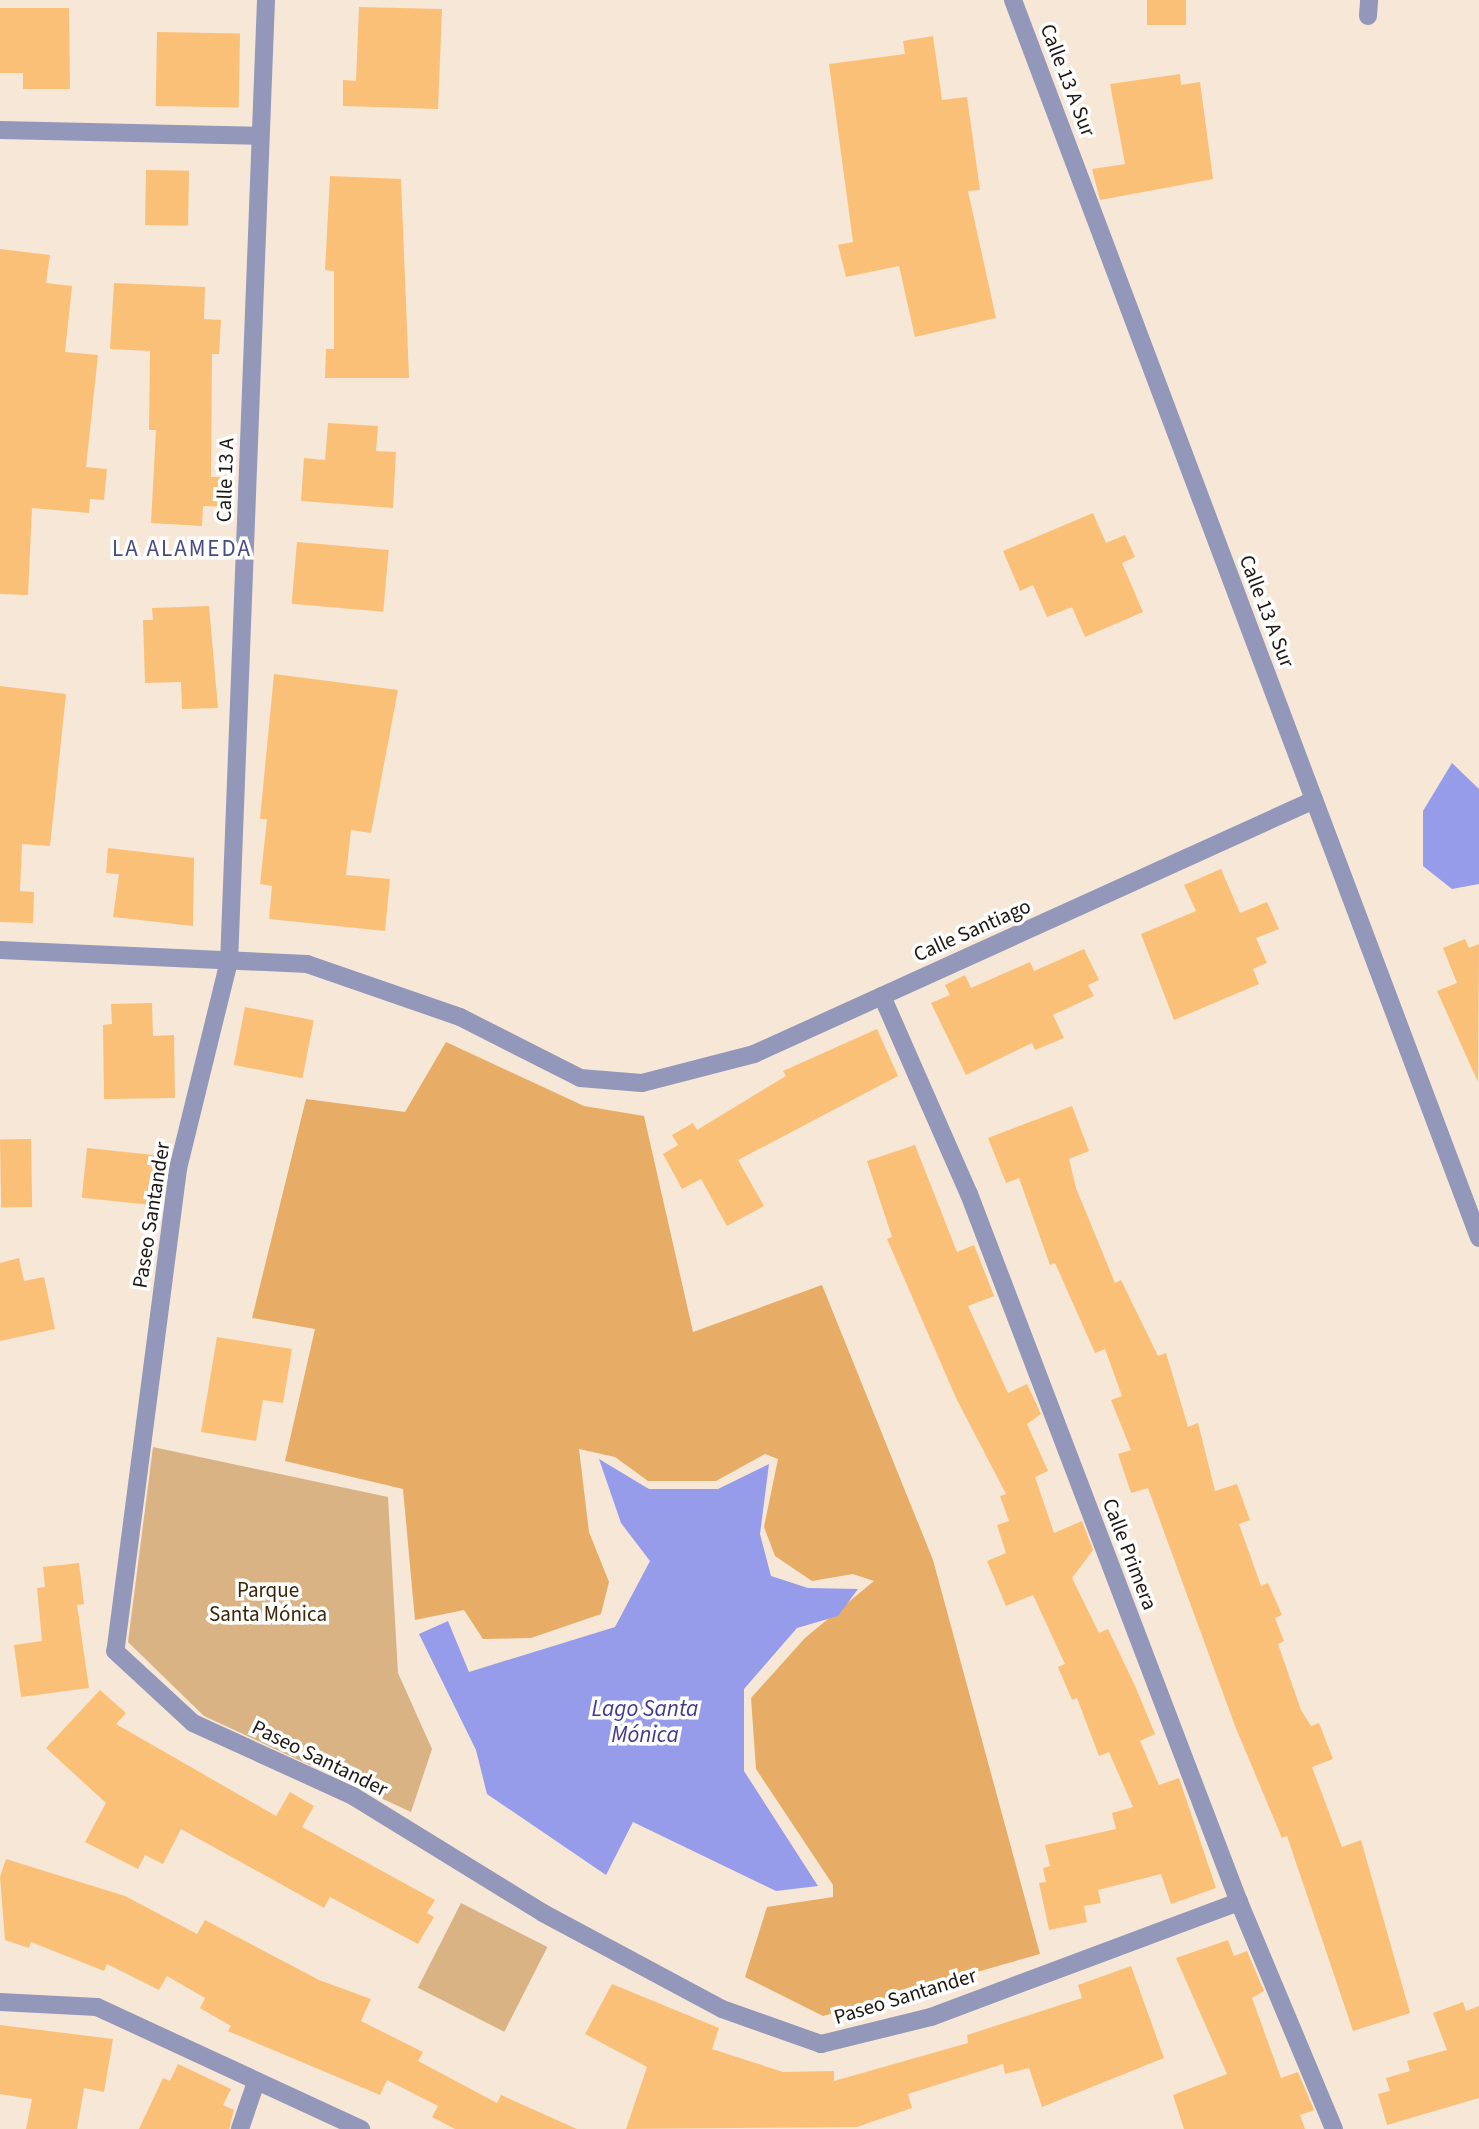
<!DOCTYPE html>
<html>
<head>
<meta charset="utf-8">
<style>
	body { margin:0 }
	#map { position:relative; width:1479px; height:2129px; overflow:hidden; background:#f6e7d6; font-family:"Source Sans 3",sans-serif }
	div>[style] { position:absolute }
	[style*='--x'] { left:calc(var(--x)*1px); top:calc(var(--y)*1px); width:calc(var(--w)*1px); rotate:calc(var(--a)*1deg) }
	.green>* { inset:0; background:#dab385; transform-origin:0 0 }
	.forest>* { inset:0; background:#e7ac65 }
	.water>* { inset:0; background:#969ce9 }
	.building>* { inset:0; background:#fbc078; transform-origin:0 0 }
	.minor>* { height:18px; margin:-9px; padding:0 9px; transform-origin:9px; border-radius:9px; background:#9397ba }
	span { translate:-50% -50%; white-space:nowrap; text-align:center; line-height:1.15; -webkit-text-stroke:7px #fff; paint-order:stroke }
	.street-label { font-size:21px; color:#1c1711 }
	.park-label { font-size:21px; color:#3b2404 }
	.neighbourhood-label { font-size:23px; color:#474a87; letter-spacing:2px }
	.water-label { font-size:23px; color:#3d3992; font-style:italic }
</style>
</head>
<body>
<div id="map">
	<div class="green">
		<i style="clip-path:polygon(153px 1447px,388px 1497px,398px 1673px,432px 1749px,411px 1812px,204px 1716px,128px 1642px)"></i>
		<i style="left:461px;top:1903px;width:97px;height:95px;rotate:27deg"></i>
	</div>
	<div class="forest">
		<i style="clip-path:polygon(446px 1042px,584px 1106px,644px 1116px,693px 1332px,822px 1285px,933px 1560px,1040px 1954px,823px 2016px,745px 1977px,767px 1907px,833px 1897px,833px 1885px,756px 1769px,751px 1698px,805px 1638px,874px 1581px,853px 1574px,812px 1581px,775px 1556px,764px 1527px,778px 1459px,765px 1454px,716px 1481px,648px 1481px,615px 1457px,579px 1449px,589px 1532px,609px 1582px,601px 1614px,531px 1638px,483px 1639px,464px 1610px,415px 1620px,403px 1489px,285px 1461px,315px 1329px,252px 1318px,306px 1099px,405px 1112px)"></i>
	</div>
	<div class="water">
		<i style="clip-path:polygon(1452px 763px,1479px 789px,1479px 884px,1452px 889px,1423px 866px,1423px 811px)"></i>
		<i style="clip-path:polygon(599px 1459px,649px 1489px,718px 1489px,769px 1464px,760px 1534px,771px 1576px,808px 1588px,858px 1589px,838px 1616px,797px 1628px,744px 1689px,744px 1771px,818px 1886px,776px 1891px,633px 1822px,606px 1875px,487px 1794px,476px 1750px,419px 1634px,448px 1621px,469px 1672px,615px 1627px,650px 1561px,621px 1523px)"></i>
	</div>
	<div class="building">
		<i style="left:1147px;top:0;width:39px;height:25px"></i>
		<i style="clip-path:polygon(359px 7px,442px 9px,438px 109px,343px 106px,343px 80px,356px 81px)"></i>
		<i style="clip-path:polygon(0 8px,69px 8px,70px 89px,23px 89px,23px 73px,0 73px)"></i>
		<i style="left:157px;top:32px;width:83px;height:74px;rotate:1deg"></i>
		<i style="clip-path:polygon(933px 36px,942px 100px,967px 97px,980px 190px,968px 191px,996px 318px,915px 337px,899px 266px,846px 277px,838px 245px,853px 242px,829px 64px,905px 54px,903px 41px)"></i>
		<i style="clip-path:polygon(1180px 74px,1181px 85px,1200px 82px,1213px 179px,1100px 200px,1092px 169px,1125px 164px,1110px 84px)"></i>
		<i style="left:146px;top:170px;width:43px;height:55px;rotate:1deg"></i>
		<i style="clip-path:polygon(330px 176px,401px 179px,409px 378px,325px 378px,326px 349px,334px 349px,334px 271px,325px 270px)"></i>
		<i style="clip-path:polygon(0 249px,50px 255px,46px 283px,72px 286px,65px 352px,98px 355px,86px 467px,107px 469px,104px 500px,90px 499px,89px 513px,32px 508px,28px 595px,0 594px)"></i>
		<i style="clip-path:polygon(114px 283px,205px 287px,204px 319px,221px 320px,219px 354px,212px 354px,211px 477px,226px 477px,225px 507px,203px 506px,202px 526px,151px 523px,156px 430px,149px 430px,150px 351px,110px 349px)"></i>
		<i style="clip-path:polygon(328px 423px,378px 426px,376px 451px,396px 452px,393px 508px,301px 501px,304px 458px,325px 460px)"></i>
		<i style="clip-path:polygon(1093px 513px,1106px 543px,1125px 535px,1135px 557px,1122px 563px,1143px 612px,1085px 637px,1072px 607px,1047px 617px,1033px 585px,1020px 591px,1003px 551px)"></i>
		<i style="left:297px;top:542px;width:92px;height:62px;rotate:5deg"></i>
		<i style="clip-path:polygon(209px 606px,218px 708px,182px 709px,181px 682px,145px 683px,143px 620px,153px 620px,152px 608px)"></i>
		<i style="clip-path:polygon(274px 674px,398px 690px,371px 833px,351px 830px,346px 875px,390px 879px,385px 931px,269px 919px,272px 886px,260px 884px,267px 819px,260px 819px)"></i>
		<i style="clip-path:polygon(0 686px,66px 694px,50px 846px,22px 844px,20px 891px,34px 892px,33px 923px,0 922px)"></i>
		<i style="clip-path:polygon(108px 848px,194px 858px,193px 926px,113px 917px,119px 874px,106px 873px)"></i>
		<i style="clip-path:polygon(1221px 869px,1240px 913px,1267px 902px,1279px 929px,1256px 938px,1267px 963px,1253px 969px,1259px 984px,1174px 1020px,1141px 934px,1196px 911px,1184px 885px)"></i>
		<i style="clip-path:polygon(1465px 939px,1469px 948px,1479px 944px,1478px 1082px,1437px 991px,1457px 983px,1443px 948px)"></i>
		<i style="clip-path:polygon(1084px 949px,1099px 980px,1088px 985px,1094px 996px,1053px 1015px,1064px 1038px,1035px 1050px,1032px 1043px,966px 1075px,931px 1003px,950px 995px,945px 985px,965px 975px,971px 988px,1030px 962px,1034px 971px)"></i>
		<i style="clip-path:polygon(152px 1003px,153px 1036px,174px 1035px,175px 1098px,104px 1099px,103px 1025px,112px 1024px,111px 1004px)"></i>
		<i style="left:245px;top:1007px;width:70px;height:59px;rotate:11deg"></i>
		<i style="clip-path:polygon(877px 1029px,898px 1076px,738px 1160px,764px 1206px,727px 1226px,701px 1179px,682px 1189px,663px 1154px,678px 1145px,672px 1135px,693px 1123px,697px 1130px,786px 1076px,783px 1071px)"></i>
		<i style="clip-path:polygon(1072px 1106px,1089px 1151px,1069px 1159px,1076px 1188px,1115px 1283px,1121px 1280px,1158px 1356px,1166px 1353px,1188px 1427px,1198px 1423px,1215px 1491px,1237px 1484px,1250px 1520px,1239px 1524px,1261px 1586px,1268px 1583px,1282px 1615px,1275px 1618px,1284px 1641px,1278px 1644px,1301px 1710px,1311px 1726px,1319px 1723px,1333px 1759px,1312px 1767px,1342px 1847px,1361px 1840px,1410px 2013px,1353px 2031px,1287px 1836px,1282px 1838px,1235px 1726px,1148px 1488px,1131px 1493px,1118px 1454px,1131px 1450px,1111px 1400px,1122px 1396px,1105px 1349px,1095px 1353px,1055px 1263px,1050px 1265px,1019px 1178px,1006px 1183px,988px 1138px)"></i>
		<i style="left:31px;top:1139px;width:68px;height:31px;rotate:89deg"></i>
		<i style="clip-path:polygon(915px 1145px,957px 1252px,974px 1245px,994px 1296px,968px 1306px,1008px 1393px,1027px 1384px,1041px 1414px,1027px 1424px,1048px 1471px,1035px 1477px,1054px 1533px,1082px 1521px,1093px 1550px,1072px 1578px,1099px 1633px,1108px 1629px,1136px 1688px,1155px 1734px,1140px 1741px,1159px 1785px,1179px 1778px,1216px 1888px,1171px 1904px,1161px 1874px,1098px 1890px,1101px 1903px,1084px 1906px,1087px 1922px,1049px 1930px,1039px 1883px,1046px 1882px,1043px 1868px,1050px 1866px,1045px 1845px,1116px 1829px,1112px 1813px,1133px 1807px,1109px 1752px,1099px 1756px,1077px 1698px,1072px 1700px,1058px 1667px,1065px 1664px,1033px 1595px,1006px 1606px,987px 1561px,1006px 1553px,997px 1525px,1009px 1521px,1000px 1496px,1006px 1494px,956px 1398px,887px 1239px,892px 1237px,867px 1161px)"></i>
		<i style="left:87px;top:1148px;width:72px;height:50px;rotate:6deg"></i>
		<i style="clip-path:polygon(19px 1258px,24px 1281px,44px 1277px,55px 1329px,0 1341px,0 1263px)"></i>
		<i style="clip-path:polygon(217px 1337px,292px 1349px,283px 1403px,263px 1400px,256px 1441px,201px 1432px)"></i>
		<i style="clip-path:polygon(79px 1563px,84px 1604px,77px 1605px,89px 1688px,21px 1697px,14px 1645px,42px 1641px,37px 1588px,45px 1587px,43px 1567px)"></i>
		<i style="clip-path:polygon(100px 1690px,126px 1713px,116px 1724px,276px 1816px,290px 1792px,314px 1806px,302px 1827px,435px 1900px,427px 1913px,434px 1917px,418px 1944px,330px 1897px,324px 1908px,181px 1829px,163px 1864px,145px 1855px,138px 1869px,85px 1842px,106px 1803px,46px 1748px)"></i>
		<i style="clip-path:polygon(6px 1859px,125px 1896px,197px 1934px,205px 1920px,319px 1980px,371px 1999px,361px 2021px,423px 2052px,418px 2061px,497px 2103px,501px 2095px,577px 2129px,455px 2129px,432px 2117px,438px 2106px,387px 2080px,380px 2095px,228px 2031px,231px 2026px,200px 2008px,205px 1998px,167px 1976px,159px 1990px,107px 1964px,104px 1971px,31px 1942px,29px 1948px,5px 1940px,0 1877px)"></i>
		<i style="clip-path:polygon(1228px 1940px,1234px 1956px,1247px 1951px,1264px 1991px,1252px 1998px,1281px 2078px,1298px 2072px,1314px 2110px,1300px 2115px,1305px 2129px,1184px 2129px,1173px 2095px,1227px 2074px,1176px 1958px)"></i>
		<i style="clip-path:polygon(1131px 1966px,1164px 2058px,1042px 2107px,1029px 2068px,1005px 2074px,1003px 2064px,908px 2094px,912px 2108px,857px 2127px,626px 2129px,647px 2067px,585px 2034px,612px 1984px,719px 2028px,712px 2049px,783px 2072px,834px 2071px,834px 2081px,968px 2043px,967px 2035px,1082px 1998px,1078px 1985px)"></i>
		<i style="clip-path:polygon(1463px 2002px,1466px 2011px,1479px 2006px,1479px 2098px,1387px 2125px,1378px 2094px,1390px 2091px,1386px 2078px,1410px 2071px,1407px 2061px,1447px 2050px,1433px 2013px)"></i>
		<i style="clip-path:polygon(0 2025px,113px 2039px,104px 2092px,84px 2088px,77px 2129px,26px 2129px,32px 2099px,0 2094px)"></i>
		<i style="clip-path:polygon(178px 2064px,231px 2089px,223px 2105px,234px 2110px,229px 2129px,139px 2129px,163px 2078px,170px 2081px)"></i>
	</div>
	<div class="minor">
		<i style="--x:266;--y:0;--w:962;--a:92.2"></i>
		<i style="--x:229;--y:961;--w:214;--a:103.8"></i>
		<i style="--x:178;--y:1169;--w:486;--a:97.4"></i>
		<i style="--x:115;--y:1651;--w:106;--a:42.7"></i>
		<i style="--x:193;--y:1723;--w:176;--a:24.5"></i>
		<i style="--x:353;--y:1796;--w:223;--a:31.6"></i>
		<i style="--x:543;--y:1913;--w:203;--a:28.2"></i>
		<i style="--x:722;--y:2009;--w:105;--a:19.5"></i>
		<i style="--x:821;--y:2044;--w:113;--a:-13.8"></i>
		<i style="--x:931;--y:2017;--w:329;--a:-20.5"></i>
		<i style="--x:1013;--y:0;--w:1323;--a:69.37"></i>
		<i style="--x:1368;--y:16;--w:16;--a:-86"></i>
		<i style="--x:0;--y:130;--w:260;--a:1.3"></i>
		<i style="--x:0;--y:950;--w:307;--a:2.6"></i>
		<i style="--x:307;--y:964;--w:162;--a:19.1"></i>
		<i style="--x:460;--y:1017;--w:135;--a:26.9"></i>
		<i style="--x:580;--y:1078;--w:62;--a:4.6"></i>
		<i style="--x:642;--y:1083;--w:116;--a:-14.5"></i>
		<i style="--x:754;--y:1054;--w:615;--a:-24.4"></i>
		<i style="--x:882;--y:996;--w:216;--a:66.3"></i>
		<i style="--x:969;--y:1194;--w:758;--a:69.13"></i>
		<i style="--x:1239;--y:1902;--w:246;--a:67.3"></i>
		<i style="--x:0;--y:2002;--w:97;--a:3"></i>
		<i style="--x:97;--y:2007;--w:291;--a:24.8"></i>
		<i style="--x:240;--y:2129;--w:50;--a:-71.2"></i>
	</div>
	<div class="street-label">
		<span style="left:1068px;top:80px;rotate:69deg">Calle 13 A Sur</span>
		<span style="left:225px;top:480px;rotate:-88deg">Calle 13 A</span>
		<span style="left:1267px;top:611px;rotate:69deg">Calle 13 A Sur</span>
		<span style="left:972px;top:930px;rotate:-24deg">Calle Santiago</span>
		<span style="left:151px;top:1215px;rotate:-81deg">Paseo Santander</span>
		<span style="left:1130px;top:1554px;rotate:69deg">Calle Primera</span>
		<span style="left:320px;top:1758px;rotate:26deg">Paseo Santander</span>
		<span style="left:905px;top:1996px;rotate:-17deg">Paseo Santander</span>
	</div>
	<div class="park-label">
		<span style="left:268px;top:1602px">Parque<br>Santa Mónica</span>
	</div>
	<div class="neighbourhood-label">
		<span style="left:182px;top:549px">LA ALAMEDA</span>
	</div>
	<div class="water-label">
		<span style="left:645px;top:1722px">Lago Santa<br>Mónica</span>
	</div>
</div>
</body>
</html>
